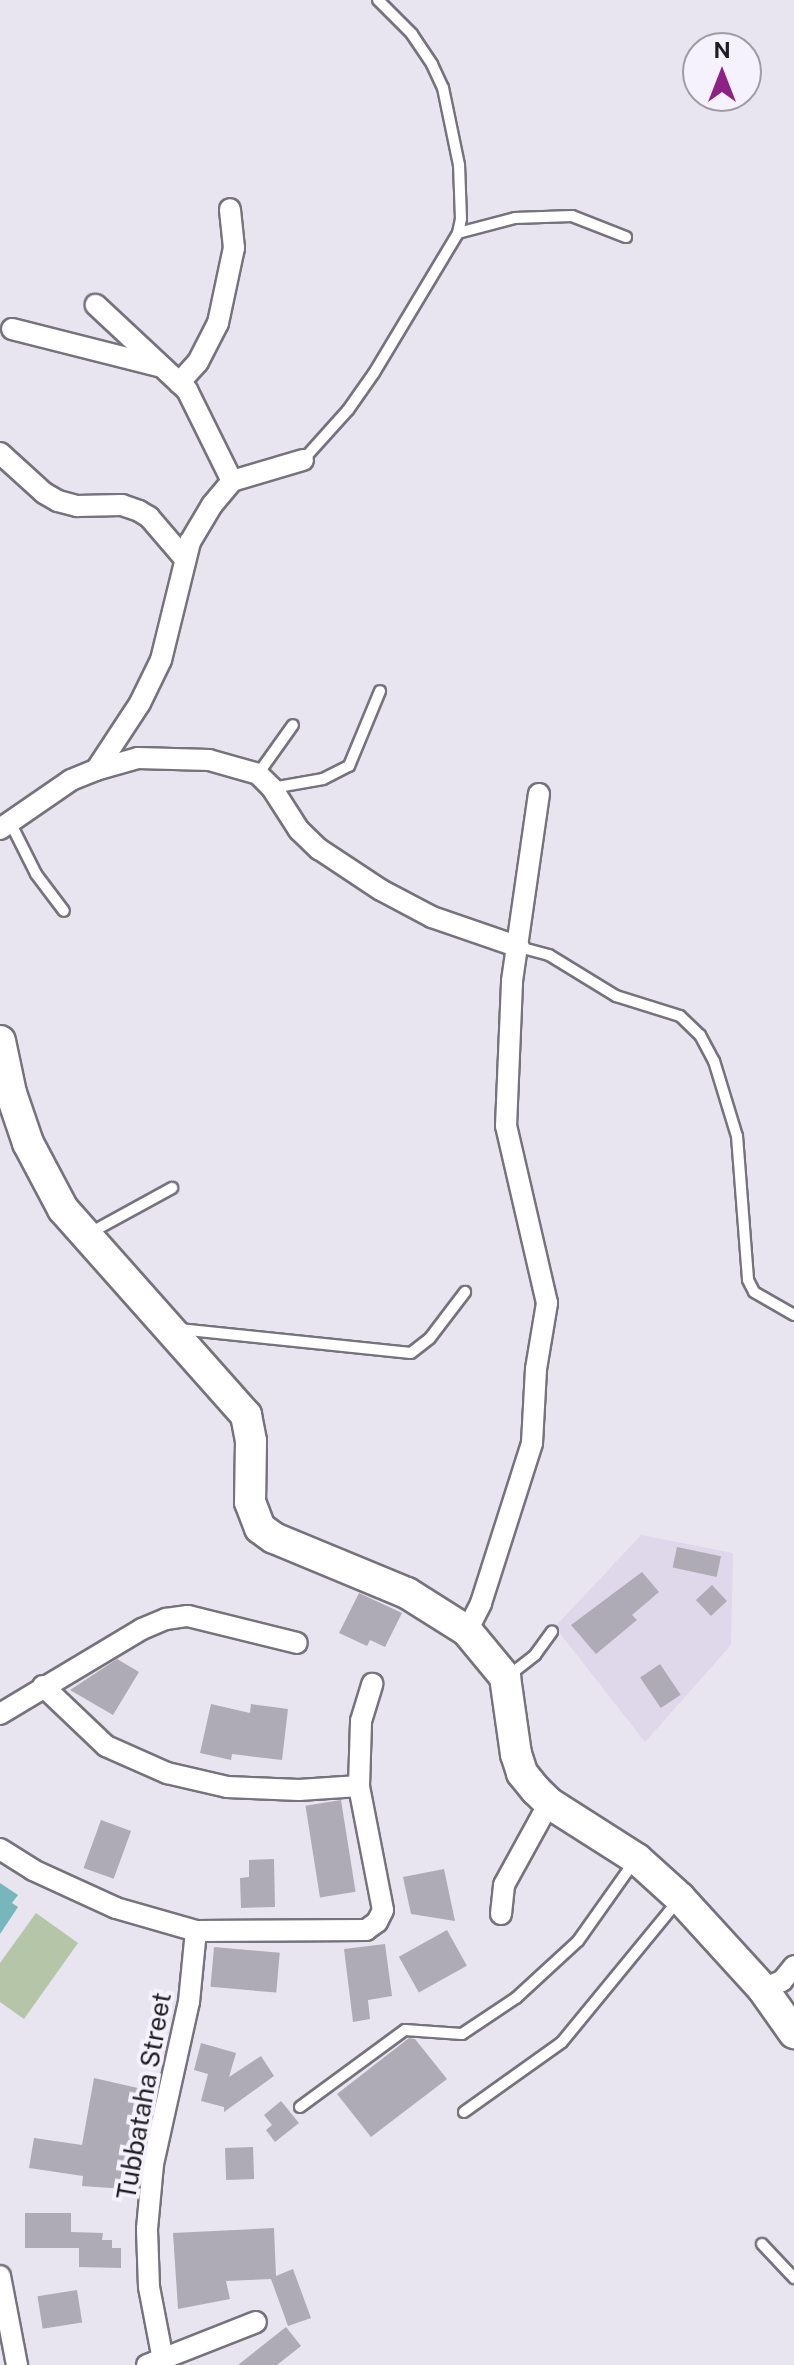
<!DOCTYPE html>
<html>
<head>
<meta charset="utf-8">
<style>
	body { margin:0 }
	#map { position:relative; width:794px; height:2365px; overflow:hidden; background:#e8e4f0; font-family:"Public Sans",sans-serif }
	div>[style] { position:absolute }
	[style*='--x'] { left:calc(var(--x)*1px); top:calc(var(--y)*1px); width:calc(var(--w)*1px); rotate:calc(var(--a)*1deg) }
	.built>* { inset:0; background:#ded8ea }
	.green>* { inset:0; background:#b5c5a7 }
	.water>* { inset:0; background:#76b6bc }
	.building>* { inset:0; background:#afabb6; transform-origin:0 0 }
	.roads { filter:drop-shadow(2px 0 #76737d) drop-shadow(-2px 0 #76737d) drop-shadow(0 2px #76737d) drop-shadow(0 -2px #76737d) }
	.lane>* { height:10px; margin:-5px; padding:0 5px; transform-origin:5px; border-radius:5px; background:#fff }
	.street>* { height:20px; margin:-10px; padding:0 10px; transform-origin:10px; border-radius:10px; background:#fff }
	.secondary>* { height:30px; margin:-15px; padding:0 15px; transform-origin:15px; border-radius:15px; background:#fff }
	span { translate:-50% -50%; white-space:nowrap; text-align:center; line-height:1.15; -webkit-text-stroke:8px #f5f1fd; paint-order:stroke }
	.street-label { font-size:26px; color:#1e1d21 }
	.north { position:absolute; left:682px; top:32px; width:80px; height:80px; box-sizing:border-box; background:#f5f1fd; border:2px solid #9f9ca5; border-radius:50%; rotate:0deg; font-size:22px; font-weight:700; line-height:32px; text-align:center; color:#1e1d21 }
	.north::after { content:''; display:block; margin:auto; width:28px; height:36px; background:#8e2184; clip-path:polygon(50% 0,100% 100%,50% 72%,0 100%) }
</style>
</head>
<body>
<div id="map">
	<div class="built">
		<i style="clip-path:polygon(641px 1535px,733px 1553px,731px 1645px,645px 1742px,555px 1627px)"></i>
	</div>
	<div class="green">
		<i style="clip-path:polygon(36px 1913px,78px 1943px,24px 2019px,0 2002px,0 1963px)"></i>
	</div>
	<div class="water">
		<i style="clip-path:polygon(0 1883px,18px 1895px,12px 1903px,18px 1907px,0 1934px)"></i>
	</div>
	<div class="building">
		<i style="left:677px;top:1547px;width:45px;height:21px;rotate:12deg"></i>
		<i style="clip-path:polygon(642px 1572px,659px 1592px,632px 1615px,637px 1620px,596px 1654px,571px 1625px)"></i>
		<i style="left:712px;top:1585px;width:22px;height:22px;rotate:47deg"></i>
		<i style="clip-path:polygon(359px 1593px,402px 1613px,385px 1647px,370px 1640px,367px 1646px,339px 1633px)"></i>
		<i style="clip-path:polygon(117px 1659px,139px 1672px,113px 1715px,70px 1690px)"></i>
		<i style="left:660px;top:1664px;width:37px;height:24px;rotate:56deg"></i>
		<i style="clip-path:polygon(211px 1704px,250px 1713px,251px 1704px,288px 1709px,282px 1760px,232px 1754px,231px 1760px,200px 1753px)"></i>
		<i style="left:341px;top:1800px;width:93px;height:36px;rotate:81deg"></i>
		<i style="left:101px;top:1820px;width:32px;height:51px;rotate:20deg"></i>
		<i style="clip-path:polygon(274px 1859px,275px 1907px,241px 1908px,240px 1878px,249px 1877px,249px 1860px)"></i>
		<i style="clip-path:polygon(444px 1869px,455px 1921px,411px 1914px,403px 1877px)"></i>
		<i style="left:447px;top:1930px;width:41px;height:55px;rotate:61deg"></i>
		<i style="clip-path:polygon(385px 1944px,392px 1996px,368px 2000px,370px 2019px,353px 2022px,344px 1949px)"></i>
		<i style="left:214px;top:1947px;width:66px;height:40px;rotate:5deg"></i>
		<i style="clip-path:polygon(409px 2038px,415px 2039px,447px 2079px,371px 2137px,337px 2094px)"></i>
		<i style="clip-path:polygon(201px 2043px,236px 2053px,229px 2077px,261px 2056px,274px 2076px,224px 2112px,224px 2107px,201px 2101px,208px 2074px,194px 2070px)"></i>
		<i style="clip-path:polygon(94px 2078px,142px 2089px,127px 2153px,125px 2189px,82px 2186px,83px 2176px,29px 2168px,34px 2138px,82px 2145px)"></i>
		<i style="clip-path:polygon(281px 2101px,299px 2123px,275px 2142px,266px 2130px,272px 2125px,264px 2115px)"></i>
		<i style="left:253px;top:2147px;width:32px;height:28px;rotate:88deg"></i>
		<i style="clip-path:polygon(25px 2213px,71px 2213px,71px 2232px,103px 2233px,102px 2240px,112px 2240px,112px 2248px,121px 2248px,121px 2268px,79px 2267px,79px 2248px,25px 2248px)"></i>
		<i style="clip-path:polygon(274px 2228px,276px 2276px,293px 2269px,311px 2318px,288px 2326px,271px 2279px,226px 2281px,230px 2299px,178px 2309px,173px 2233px)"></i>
		<i style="left:77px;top:2290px;width:33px;height:40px;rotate:81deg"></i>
		<i style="clip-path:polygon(286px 2327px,301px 2346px,277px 2365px,238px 2365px)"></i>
	</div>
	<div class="roads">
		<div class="lane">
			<i style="--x:458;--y:233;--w:59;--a:-14.7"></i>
			<i style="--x:515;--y:218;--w:57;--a:-2"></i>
			<i style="--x:572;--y:216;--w:58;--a:21.3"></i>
			<i style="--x:303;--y:460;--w:67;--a:-48"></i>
			<i style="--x:348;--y:410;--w:45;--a:-54.9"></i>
			<i style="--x:374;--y:373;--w:163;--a:-59"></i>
			<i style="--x:458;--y:233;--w:14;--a:-78"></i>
			<i style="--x:461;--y:219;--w:54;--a:-92.1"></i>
			<i style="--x:459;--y:165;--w:79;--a:-101.7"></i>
			<i style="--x:443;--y:88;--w:26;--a:-115"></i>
			<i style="--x:432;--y:64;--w:36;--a:-124"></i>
			<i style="--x:412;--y:34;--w:48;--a:-135"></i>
			<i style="--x:258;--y:774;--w:60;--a:-54.5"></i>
			<i style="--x:272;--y:788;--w:52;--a:-10"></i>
			<i style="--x:323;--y:779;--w:29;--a:-27"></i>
			<i style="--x:349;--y:766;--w:81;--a:-67.5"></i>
			<i style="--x:10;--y:822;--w:58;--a:63.4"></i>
			<i style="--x:36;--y:874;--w:46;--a:52.9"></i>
			<i style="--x:519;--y:947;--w:31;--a:15"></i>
			<i style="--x:549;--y:955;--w:79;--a:31.5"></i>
			<i style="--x:616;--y:996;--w:67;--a:17.4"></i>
			<i style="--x:680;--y:1016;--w:28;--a:44"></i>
			<i style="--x:700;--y:1035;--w:30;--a:62"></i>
			<i style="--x:714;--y:1061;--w:78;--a:73"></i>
			<i style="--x:737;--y:1136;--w:144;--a:85.6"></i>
			<i style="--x:748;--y:1280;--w:13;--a:63"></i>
			<i style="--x:754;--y:1292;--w:46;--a:29.9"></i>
			<i style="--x:88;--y:1234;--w:96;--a:-28.7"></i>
			<i style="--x:179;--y:1329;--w:233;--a:5.9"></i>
			<i style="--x:411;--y:1353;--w:24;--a:-38"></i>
			<i style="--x:430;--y:1338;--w:58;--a:-52.7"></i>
			<i style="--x:507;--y:1677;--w:36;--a:-38"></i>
			<i style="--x:535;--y:1655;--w:29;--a:-54"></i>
			<i style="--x:300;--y:2107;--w:130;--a:-36.3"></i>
			<i style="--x:405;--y:2030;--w:57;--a:4"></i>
			<i style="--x:462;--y:2034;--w:65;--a:-33.7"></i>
			<i style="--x:516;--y:1998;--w:84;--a:-42.6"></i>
			<i style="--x:578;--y:1941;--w:97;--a:-54.7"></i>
			<i style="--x:464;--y:2112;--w:120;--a:-35.5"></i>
			<i style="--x:562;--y:2042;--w:181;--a:-50.6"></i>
			<i style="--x:762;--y:2244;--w:47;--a:46.7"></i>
		</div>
		<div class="street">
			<i style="--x:12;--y:329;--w:151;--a:14.2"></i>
			<i style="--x:179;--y:383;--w:28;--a:-48"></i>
			<i style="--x:198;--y:362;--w:44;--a:-62.9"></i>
			<i style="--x:218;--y:323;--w:77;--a:-78"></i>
			<i style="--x:234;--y:248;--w:39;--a:-96"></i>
			<i style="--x:0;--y:453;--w:59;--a:42.3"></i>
			<i style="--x:44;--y:493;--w:16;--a:30"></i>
			<i style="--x:58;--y:501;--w:20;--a:15"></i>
			<i style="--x:77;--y:506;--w:45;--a:-1.3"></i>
			<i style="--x:122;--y:505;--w:18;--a:19"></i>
			<i style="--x:139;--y:511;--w:12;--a:31"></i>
			<i style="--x:149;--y:517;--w:55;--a:49.4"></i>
			<i style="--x:232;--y:481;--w:74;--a:-16.5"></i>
			<i style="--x:96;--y:770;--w:80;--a:-56.7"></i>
			<i style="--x:140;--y:703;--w:48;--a:-64"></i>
			<i style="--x:161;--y:660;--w:122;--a:-76.2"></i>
			<i style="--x:190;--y:542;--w:43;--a:-59.3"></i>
			<i style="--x:212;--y:505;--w:31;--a:-50"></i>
			<i style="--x:232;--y:481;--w:102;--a:-116.3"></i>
			<i style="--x:187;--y:390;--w:125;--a:-137"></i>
			<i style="--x:0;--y:829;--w:86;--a:-34.6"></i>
			<i style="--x:71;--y:780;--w:27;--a:-22"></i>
			<i style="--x:96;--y:770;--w:44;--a:-15.9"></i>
			<i style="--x:138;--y:758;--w:71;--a:1.6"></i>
			<i style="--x:209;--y:760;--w:51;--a:15.9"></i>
			<i style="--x:258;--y:774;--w:20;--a:45"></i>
			<i style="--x:272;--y:788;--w:50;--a:57.3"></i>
			<i style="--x:299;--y:830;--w:28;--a:44"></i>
			<i style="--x:319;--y:849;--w:74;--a:33.5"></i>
			<i style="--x:381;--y:890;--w:58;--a:27.9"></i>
			<i style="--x:432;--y:917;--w:92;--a:19"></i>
			<i style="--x:467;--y:1631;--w:31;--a:-63"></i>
			<i style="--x:481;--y:1603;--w:168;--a:-72.3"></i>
			<i style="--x:532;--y:1443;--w:74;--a:-86.9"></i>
			<i style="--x:536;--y:1369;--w:67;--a:-80.5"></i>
			<i style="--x:547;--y:1303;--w:182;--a:-103"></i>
			<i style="--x:506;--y:1126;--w:145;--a:-87.6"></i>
			<i style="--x:512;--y:981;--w:189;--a:-81.8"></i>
			<i style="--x:43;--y:1686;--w:87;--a:43.6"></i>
			<i style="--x:106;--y:1746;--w:67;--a:23.9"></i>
			<i style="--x:167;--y:1773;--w:62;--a:13.1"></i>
			<i style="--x:227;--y:1787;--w:72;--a:2.4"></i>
			<i style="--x:299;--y:1790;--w:60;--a:-3.8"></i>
			<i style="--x:0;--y:1714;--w:165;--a:-30.9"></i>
			<i style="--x:142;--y:1629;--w:26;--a:-23"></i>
			<i style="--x:166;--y:1619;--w:22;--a:-8"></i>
			<i style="--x:188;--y:1616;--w:112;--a:13.9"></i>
			<i style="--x:0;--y:1849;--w:39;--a:32"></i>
			<i style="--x:33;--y:1870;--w:91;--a:24.6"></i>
			<i style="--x:116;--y:1908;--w:83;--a:16"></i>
			<i style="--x:196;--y:1931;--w:170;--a:-0.3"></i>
			<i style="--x:366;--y:1930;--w:14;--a:-36"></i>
			<i style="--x:377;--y:1922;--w:13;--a:-63"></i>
			<i style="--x:383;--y:1910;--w:126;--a:-101"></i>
			<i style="--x:359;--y:1786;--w:65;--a:-88.2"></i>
			<i style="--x:361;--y:1721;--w:39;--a:-73"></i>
			<i style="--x:501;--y:1914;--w:29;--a:-84"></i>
			<i style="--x:504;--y:1885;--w:94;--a:-61.2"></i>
			<i style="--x:763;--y:1989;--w:21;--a:-23"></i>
			<i style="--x:782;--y:1981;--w:19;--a:-51"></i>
			<i style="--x:0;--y:2276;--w:91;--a:79.2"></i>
			<i style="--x:147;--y:2365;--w:117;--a:-21.5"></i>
			<i style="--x:164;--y:2365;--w:79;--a:-100.9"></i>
			<i style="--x:149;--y:2287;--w:58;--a:-92"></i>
			<i style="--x:147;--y:2229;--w:65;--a:-84.7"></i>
			<i style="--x:153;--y:2164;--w:166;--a:-77.5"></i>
			<i style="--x:189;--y:2002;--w:71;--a:-84.4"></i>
		</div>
		<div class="secondary">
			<i style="--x:0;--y:1041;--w:53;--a:78.1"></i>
			<i style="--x:11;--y:1093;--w:53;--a:71.2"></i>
			<i style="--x:28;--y:1143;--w:75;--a:62.1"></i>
			<i style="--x:63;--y:1209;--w:276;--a:48.4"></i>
			<i style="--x:246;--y:1415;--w:26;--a:79"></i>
			<i style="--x:251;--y:1441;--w:61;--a:90.9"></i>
			<i style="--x:250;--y:1502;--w:28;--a:69"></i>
			<i style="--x:260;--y:1528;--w:17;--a:36"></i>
			<i style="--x:274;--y:1538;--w:144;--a:22.5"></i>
			<i style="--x:407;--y:1593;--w:71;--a:32.3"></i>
			<i style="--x:467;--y:1631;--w:60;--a:50.4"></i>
			<i style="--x:505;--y:1677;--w:78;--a:81.9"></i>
			<i style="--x:516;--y:1754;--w:20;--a:72"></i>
			<i style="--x:522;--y:1773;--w:22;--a:51"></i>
			<i style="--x:536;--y:1790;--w:18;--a:45"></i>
			<i style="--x:549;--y:1803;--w:104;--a:32.5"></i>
			<i style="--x:637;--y:1859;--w:58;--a:42.2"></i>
			<i style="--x:680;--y:1898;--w:123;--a:47.6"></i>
			<i style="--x:763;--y:1989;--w:54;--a:54.8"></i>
		</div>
	</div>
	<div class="street-label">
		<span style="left:144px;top:2096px;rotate:-80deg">Tubbataha Street</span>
	</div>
	<div class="north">N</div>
</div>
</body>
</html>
